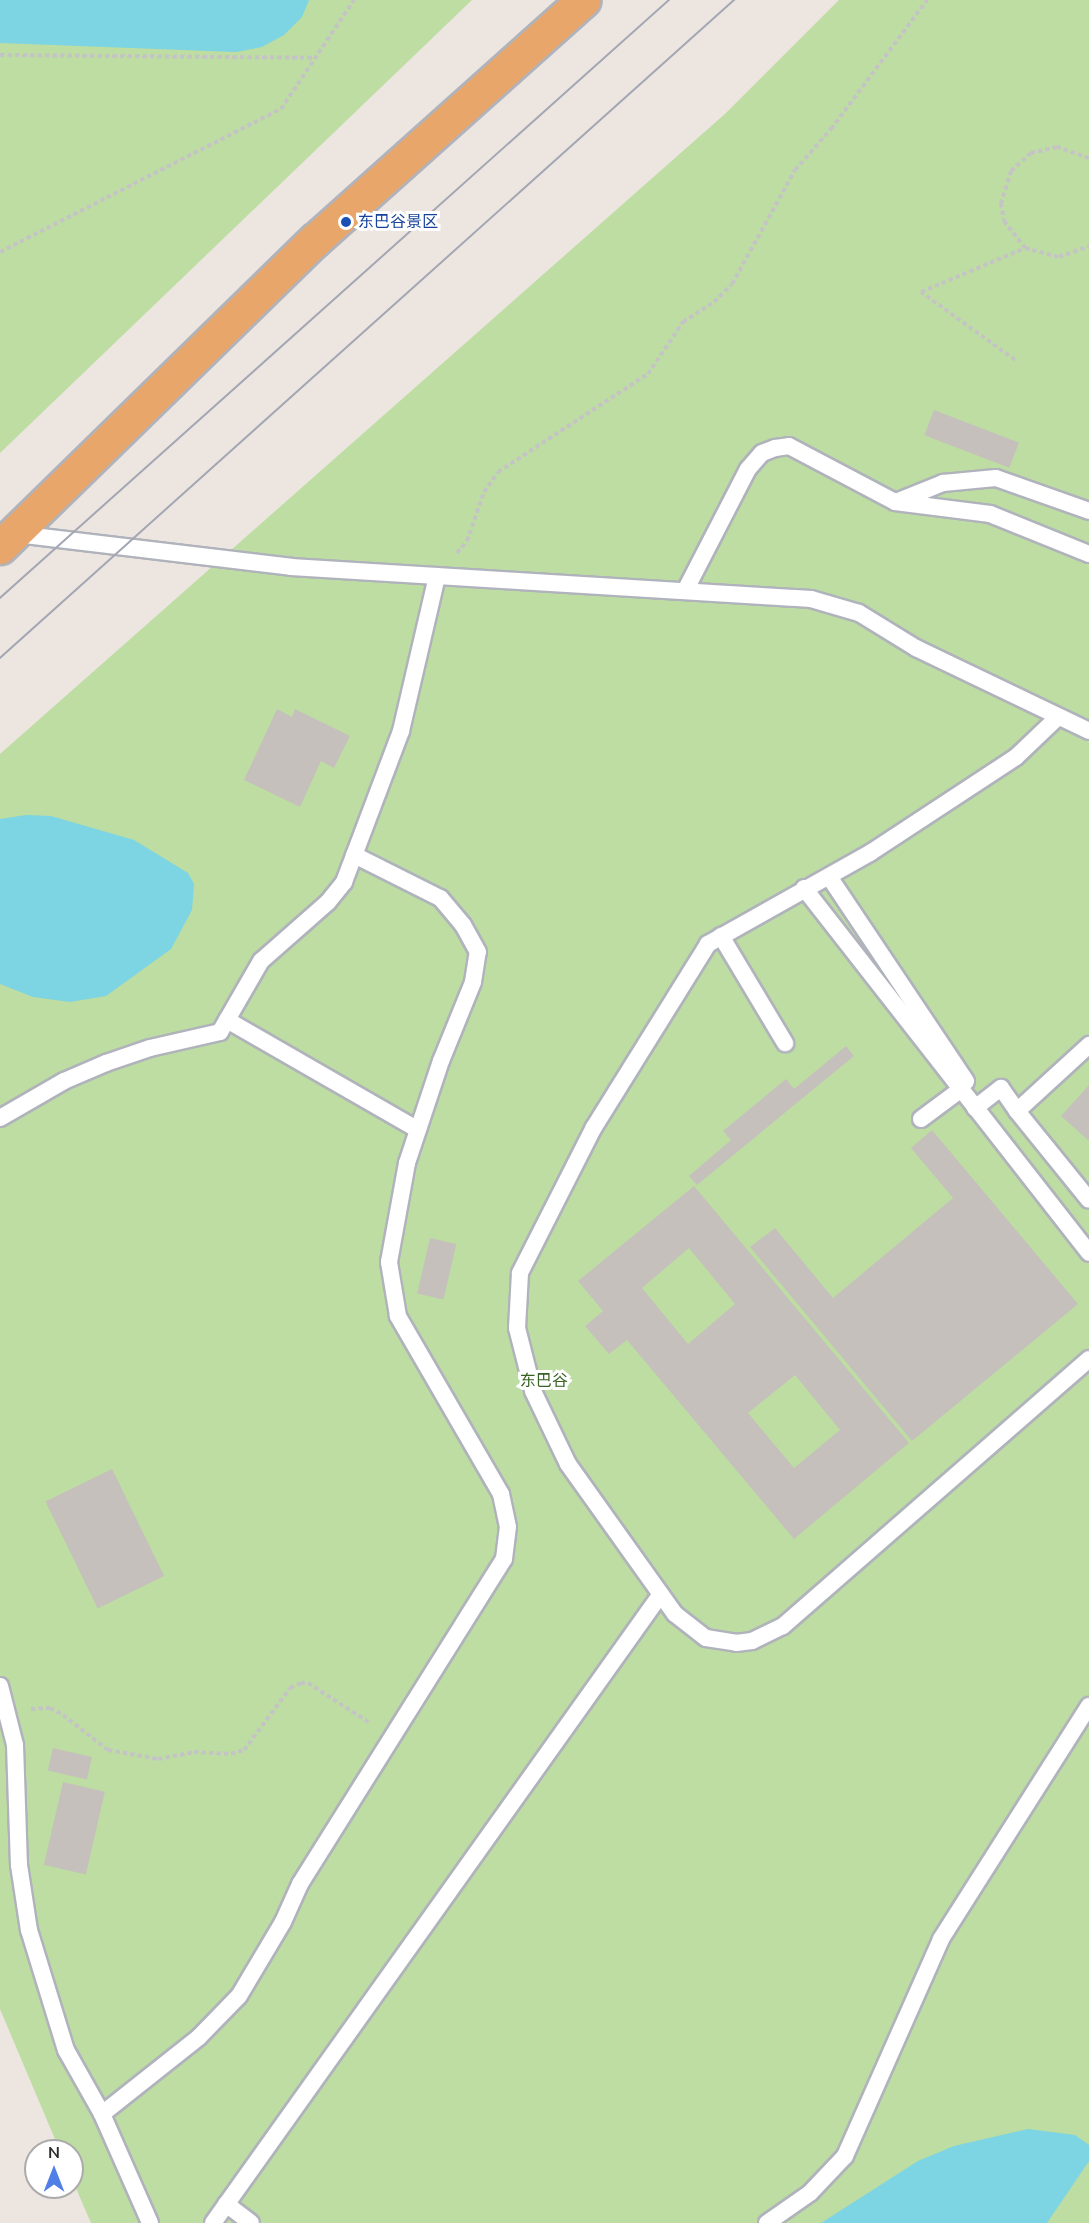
<!DOCTYPE html>
<html>
<head>
<meta charset="utf-8">
<style>
	body { margin:0 }
	#map { position:relative; width:1089px; height:2223px; overflow:hidden; background:#ece5e0; font-family:"Nunito Sans","Noto Sans SC",sans-serif }
	div>[style] { position:absolute }
	[style*='--x'] { left:calc(var(--x)*1px); top:calc(var(--y)*1px); width:calc(var(--w)*1px); rotate:calc(var(--a)*1deg) }
	.green>* { inset:0; background:#bddda2 }
	.water>* { inset:0; background:#7dd4e3 }
	.building>* { inset:0; background:#c5c0bb; transform-origin:0 0 }
	.path>* { height:4px; margin-top:-2px; transform-origin:0; background:repeating-linear-gradient(90deg,#c4c4c4 0 4.5px,transparent 0 7.5px) }
	.roads { filter:drop-shadow(2px 0 #b0b3bb) drop-shadow(-2px 0 #b0b3bb) drop-shadow(0 2px #b0b3bb) drop-shadow(0 -2px #b0b3bb) }
	.service>* { height:16px; margin:-8px; padding:0 8px; transform-origin:8px; border-radius:8px; background:#fff }
	.trunk>* { height:33px; margin:-16.5px; padding:0 16.5px; transform-origin:16.5px; border-radius:16.5px; background:#e9a66a }
	.tram>* { height:1.5px; margin:-0.75px; padding:0 0.75px; transform-origin:0.75px; border-radius:0.75px; background:#a3a7b4 }
	.dots>* { width:16px; height:16px; translate:-50% -50%; box-sizing:border-box; border:3px solid #fff; border-radius:50% }
	span { translate:-50% -50%; white-space:nowrap; text-align:center; line-height:1.15; -webkit-text-stroke:6px #fff; paint-order:stroke }
	.transit-label { font-size:16px; color:#164399 }
	.left { translate:0 -50%; text-align:left }
	.park-label { font-size:16px; color:#376322 }
	.north { position:absolute; left:24px; top:2139px; width:60px; height:60px; box-sizing:border-box; background:#fff; border:2px solid #ababab; border-radius:50%; rotate:0deg; font-size:16px; font-weight:700; line-height:24px; text-align:center; color:#2c2c2c }
	.north::after { content:''; display:block; margin:auto; width:21px; height:27px; background:#507fe8; clip-path:polygon(50% 0,100% 100%,50% 72%,0 100%) }
</style>
</head>
<body>
<div id="map">
	<div class="green">
		<i style="clip-path:polygon(0 0,472px 0,0 453px)"></i>
		<i style="clip-path:polygon(839px 0,1089px 0,1089px 2223px,91px 2223px,72px 2179px,72px 2151px,60px 2151px,0 2009px,0 754px,726px 113px)"></i>
	</div>
	<div class="water">
		<i style="clip-path:polygon(0 0,309px 0,302px 17px,284px 35px,262px 47px,236px 52px,0 43px)"></i>
		<i style="clip-path:polygon(26px 815px,51px 816px,134px 840px,188px 873px,194px 884px,192px 910px,171px 949px,106px 996px,70px 1002px,33px 997px,0 984px,0 819px)"></i>
		<i style="clip-path:polygon(1028px 2129px,1075px 2135px,1089px 2145px,1089px 2161px,1047px 2223px,821px 2223px,918px 2161px,954px 2146px)"></i>
	</div>
	<div class="building">
		<i style="left:934px;top:410px;width:91px;height:27px;rotate:21deg"></i>
		<i style="clip-path:polygon(277px 709px,292px 717px,295px 709px,350px 736px,334px 768px,321px 761px,300px 807px,244px 780px)"></i>
		<i style="clip-path:polygon(846px 1046px,854px 1056px,697px 1185px,689px 1176px,731px 1140px,723px 1131px,786px 1079px,794px 1089px)"></i>
		<i style="clip-path:polygon(1089px 1085px,1089px 1141px,1061px 1116px)"></i>
		<i style="clip-path:polygon(932px 1130px,1078px 1304px,912px 1441px,750px 1247px,775px 1228px,833px 1298px,953px 1198px,911px 1148px)"></i>
		<i style="clip-path:polygon(evenodd,694px 1186px,909px 1443px,794px 1539px,627px 1340px,609px 1354px,585px 1326px,603px 1311px,578px 1281px,694px 1186px,689px 1248px,735px 1304px,688px 1344px,642px 1288px,689px 1248px,694px 1186px,795px 1375px,840px 1430px,794px 1468px,748px 1413px,795px 1375px)"></i>
		<i style="left:430px;top:1238px;width:27px;height:57px;rotate:13deg"></i>
		<i style="left:112px;top:1469px;width:119px;height:74px;rotate:64deg"></i>
		<i style="left:53px;top:1748px;width:40px;height:23px;rotate:13deg"></i>
		<i style="left:63px;top:1782px;width:43px;height:85px;rotate:13deg"></i>
	</div>
	<div class="path">
		<i style="--x:0;--y:55;--w:314;--a:0.5"></i>
		<i style="--x:1089;--y:158;--w:34;--a:-161"></i>
		<i style="--x:1057;--y:147;--w:27;--a:167"></i>
		<i style="--x:1031;--y:153;--w:27;--a:138"></i>
		<i style="--x:1011;--y:171;--w:34;--a:107"></i>
		<i style="--x:1001;--y:203;--w:18;--a:81"></i>
		<i style="--x:1004;--y:221;--w:34;--a:52"></i>
		<i style="--x:1025;--y:248;--w:35;--a:15"></i>
		<i style="--x:1059;--y:257;--w:32;--a:-20"></i>
		<i style="--x:0;--y:252;--w:315;--a:-27"></i>
		<i style="--x:281;--y:109;--w:131;--a:-56.2"></i>
		<i style="--x:1015;--y:360;--w:116;--a:-144.1"></i>
		<i style="--x:921;--y:292;--w:113;--a:-22.9"></i>
		<i style="--x:457;--y:553;--w:16;--a:-50"></i>
		<i style="--x:467;--y:541;--w:52;--a:-70.9"></i>
		<i style="--x:484;--y:492;--w:24;--a:-55"></i>
		<i style="--x:498;--y:472;--w:179;--a:-33.2"></i>
		<i style="--x:648;--y:374;--w:63;--a:-56.1"></i>
		<i style="--x:683;--y:322;--w:37;--a:-33"></i>
		<i style="--x:714;--y:302;--w:25;--a:-45"></i>
		<i style="--x:732;--y:284;--w:130;--a:-61.1"></i>
		<i style="--x:795;--y:170;--w:55;--a:-48.7"></i>
		<i style="--x:831;--y:129;--w:161;--a:-53.3"></i>
		<i style="--x:31;--y:1709;--w:19;--a:-3"></i>
		<i style="--x:50;--y:1708;--w:15;--a:28"></i>
		<i style="--x:63;--y:1715;--w:57;--a:37.9"></i>
		<i style="--x:108;--y:1750;--w:51;--a:10.2"></i>
		<i style="--x:158;--y:1759;--w:37;--a:-11"></i>
		<i style="--x:194;--y:1752;--w:37;--a:3"></i>
		<i style="--x:231;--y:1754;--w:14;--a:-17"></i>
		<i style="--x:244;--y:1750;--w:77;--a:-53.4"></i>
		<i style="--x:290;--y:1688;--w:12;--a:-24"></i>
		<i style="--x:301;--y:1683;--w:7;--a:0"></i>
		<i style="--x:308;--y:1683;--w:74;--a:32.8"></i>
	</div>
	<div class="roads">
		<div class="service">
			<i style="--x:896;--y:502;--w:51;--a:-22"></i>
			<i style="--x:943;--y:483;--w:53;--a:-5.4"></i>
			<i style="--x:996;--y:478;--w:99;--a:19.5"></i>
			<i style="--x:16;--y:534;--w:277;--a:6.8"></i>
			<i style="--x:291;--y:567;--w:521;--a:3.52"></i>
			<i style="--x:811;--y:599;--w:50;--a:16.3"></i>
			<i style="--x:859;--y:613;--w:67;--a:31.6"></i>
			<i style="--x:916;--y:648;--w:192;--a:25.6"></i>
			<i style="--x:685;--y:591;--w:137;--a:-62.7"></i>
			<i style="--x:748;--y:469;--w:21;--a:-49"></i>
			<i style="--x:762;--y:453;--w:14;--a:-21"></i>
			<i style="--x:775;--y:448;--w:14;--a:-8"></i>
			<i style="--x:789;--y:446;--w:120;--a:27.8"></i>
			<i style="--x:895;--y:502;--w:96;--a:7.2"></i>
			<i style="--x:990;--y:514;--w:107;--a:22"></i>
			<i style="--x:1058;--y:717;--w:58;--a:136.4"></i>
			<i style="--x:1016;--y:757;--w:175;--a:146.7"></i>
			<i style="--x:870;--y:853;--w:186;--a:150.7"></i>
			<i style="--x:708;--y:944;--w:216;--a:121.9"></i>
			<i style="--x:594;--y:1127;--w:164;--a:116.9"></i>
			<i style="--x:520;--y:1273;--w:55;--a:93.1"></i>
			<i style="--x:517;--y:1328;--w:65;--a:75.7"></i>
			<i style="--x:533;--y:1391;--w:81;--a:64.4"></i>
			<i style="--x:568;--y:1464;--w:184;--a:54.5"></i>
			<i style="--x:675;--y:1614;--w:39;--a:38"></i>
			<i style="--x:706;--y:1638;--w:30;--a:9"></i>
			<i style="--x:736;--y:1643;--w:16;--a:-7"></i>
			<i style="--x:752;--y:1641;--w:34;--a:-26"></i>
			<i style="--x:783;--y:1626;--w:406;--a:-41.1"></i>
			<i style="--x:832;--y:881;--w:241;--a:56.2"></i>
			<i style="--x:804;--y:888;--w:463;--a:52"></i>
			<i style="--x:721;--y:936;--w:125;--a:59.1"></i>
			<i style="--x:227;--y:1020;--w:220;--a:29.9"></i>
			<i style="--x:975;--y:1108;--w:33;--a:-38"></i>
			<i style="--x:1001;--y:1088;--w:28;--a:55"></i>
			<i style="--x:1017;--y:1111;--w:98;--a:-42.5"></i>
			<i style="--x:1017;--y:1111;--w:114;--a:51"></i>
			<i style="--x:0;--y:1118;--w:74;--a:-30"></i>
			<i style="--x:64;--y:1081;--w:46;--a:-23.2"></i>
			<i style="--x:106;--y:1063;--w:46;--a:-18.8"></i>
			<i style="--x:150;--y:1048;--w:72;--a:-12.9"></i>
			<i style="--x:220;--y:1032;--w:82;--a:-60"></i>
			<i style="--x:261;--y:961;--w:89;--a:-41.4"></i>
			<i style="--x:328;--y:902;--w:26;--a:-51"></i>
			<i style="--x:344;--y:882;--w:161;--a:-69.3"></i>
			<i style="--x:401;--y:731;--w:159;--a:-76.9"></i>
			<i style="--x:921;--y:1119;--w:49;--a:-36.6"></i>
			<i style="--x:0;--y:1686;--w:61;--a:75.7"></i>
			<i style="--x:15;--y:1745;--w:120;--a:88.1"></i>
			<i style="--x:19;--y:1865;--w:66;--a:81.3"></i>
			<i style="--x:29;--y:1930;--w:126;--a:72.9"></i>
			<i style="--x:66;--y:2050;--w:73;--a:60.6"></i>
			<i style="--x:102;--y:2114;--w:119;--a:66.2"></i>
			<i style="--x:102;--y:2114;--w:124;--a:-38.4"></i>
			<i style="--x:199;--y:2037;--w:57;--a:-45.7"></i>
			<i style="--x:239;--y:1996;--w:86;--a:-59.3"></i>
			<i style="--x:283;--y:1922;--w:42;--a:-65.9"></i>
			<i style="--x:300;--y:1884;--w:384;--a:-57.9"></i>
			<i style="--x:504;--y:1559;--w:32;--a:-83"></i>
			<i style="--x:508;--y:1527;--w:34;--a:-102"></i>
			<i style="--x:501;--y:1494;--w:206;--a:-120.1"></i>
			<i style="--x:398;--y:1316;--w:55;--a:-99.5"></i>
			<i style="--x:389;--y:1262;--w:101;--a:-79.7"></i>
			<i style="--x:407;--y:1163;--w:108;--a:-71.6"></i>
			<i style="--x:441;--y:1061;--w:85;--a:-67.9"></i>
			<i style="--x:473;--y:982;--w:30;--a:-81"></i>
			<i style="--x:478;--y:952;--w:31;--a:-119"></i>
			<i style="--x:463;--y:925;--w:35;--a:-130"></i>
			<i style="--x:440;--y:898;--w:96;--a:-153.4"></i>
			<i style="--x:226;--y:2204;--w:31;--a:37"></i>
			<i style="--x:213;--y:2223;--w:772;--a:-54.54"></i>
			<i style="--x:767;--y:2223;--w:52;--a:-34.9"></i>
			<i style="--x:810;--y:2193;--w:51;--a:-46.6"></i>
			<i style="--x:845;--y:2156;--w:237;--a:-66.1"></i>
			<i style="--x:941;--y:1939;--w:276;--a:-57.6"></i>
		</div>
		<div class="trunk">
			<i style="--x:0;--y:547;--w:440;--a:-44.3"></i>
			<i style="--x:315;--y:240;--w:360;--a:-41.8"></i>
		</div>
	</div>
	<div class="tram">
		<i style="--x:0;--y:598;--w:897;--a:-41.79"></i>
		<i style="--x:0;--y:658;--w:986;--a:-41.87"></i>
	</div>
	<div class="dots">
		<i style="left:346px;top:222px;background:#1a4fb4"></i>
	</div>
	<div class="transit-label">
		<span class="left" style="left:358px;top:222px">东巴谷景区</span>
	</div>
	<div class="park-label">
		<span style="left:544px;top:1381px">东巴谷</span>
	</div>
	<div class="north">N</div>
</div>
</body>
</html>
